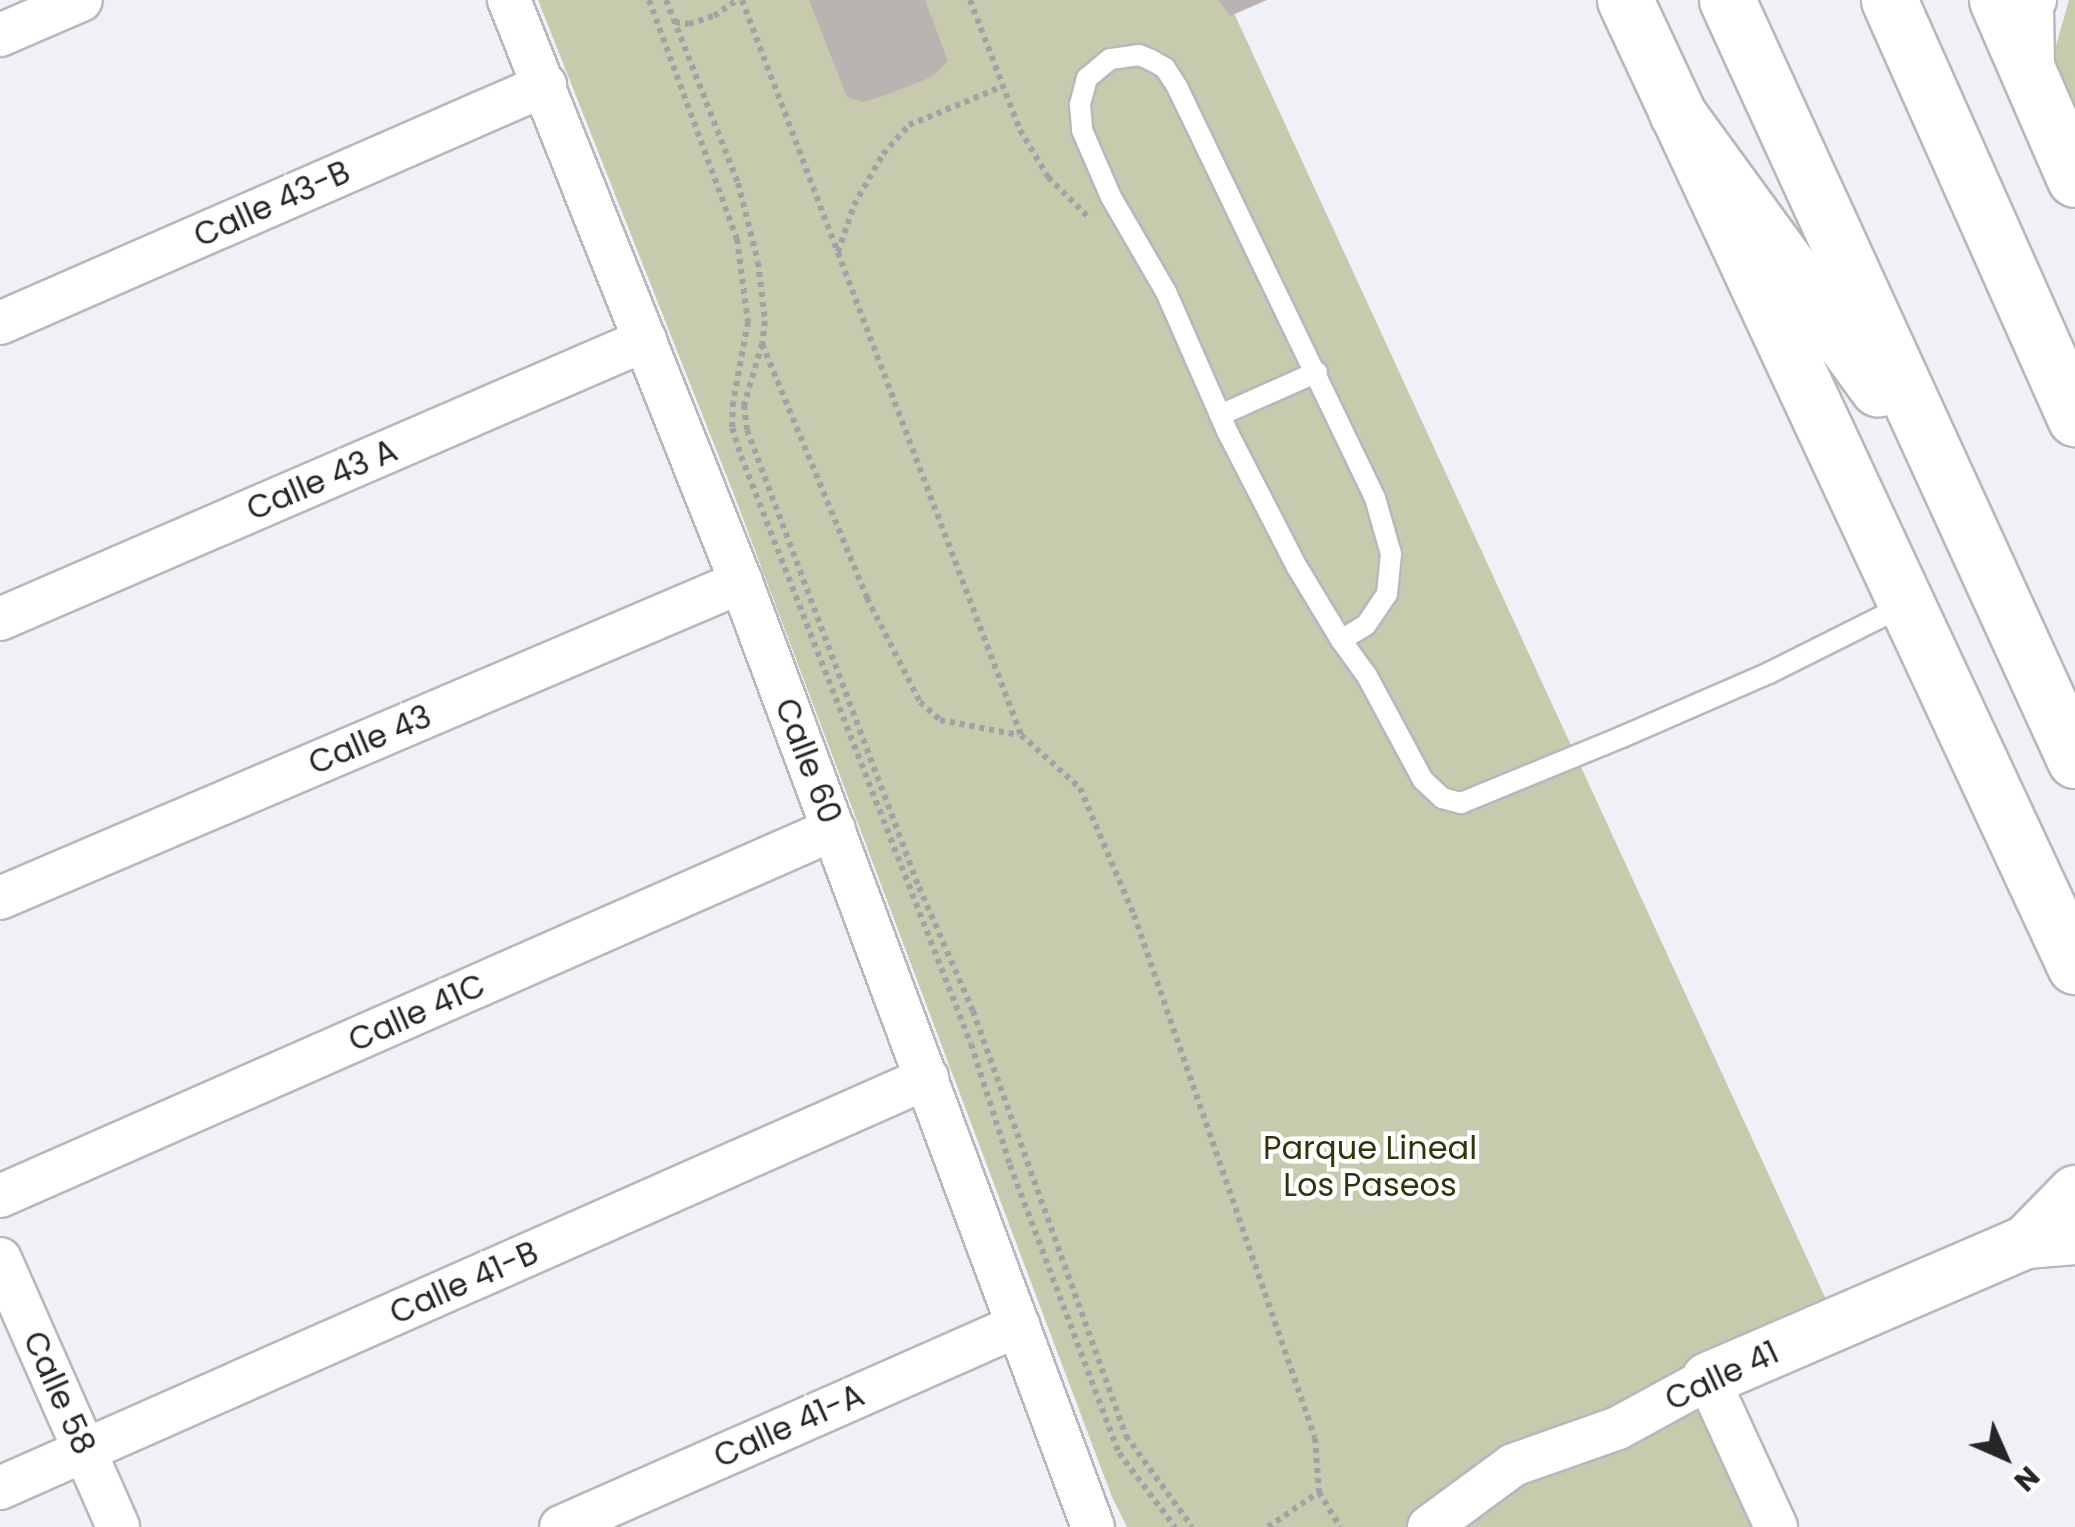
<!DOCTYPE html>
<html>
<head>
<meta charset="utf-8">
<style>
	body { margin:0 }
	#map { position:relative; width:2075px; height:1527px; overflow:hidden; background:#eff1f6; font-family:Poppins,sans-serif }
	div>[style] { position:absolute }
	[style*='--x'] { left:calc(var(--x)*1px); top:calc(var(--y)*1px); width:calc(var(--w)*1px); rotate:calc(var(--a)*1deg) }
	.green>* { inset:0; background:#c7caac }
	.building>* { inset:0; background:#b9b4b2 }
	.path>* { height:6px; margin-top:-3px; transform-origin:0; background:repeating-linear-gradient(90deg,#a0a2a6 0 5px,transparent 0 10px) }
	.roads { filter:drop-shadow(2px 0 #b6b8bd) drop-shadow(-2px 0 #b6b8bd) drop-shadow(0 2px #b6b8bd) drop-shadow(0 -2px #b6b8bd) }
	.service>* { height:20px; margin:-10px; padding:0 10px; transform-origin:10px; border-radius:10px; background:#fff }
	.minor>* { height:42px; margin:-21px; padding:0 21px; transform-origin:21px; border-radius:21px; background:#fff }
	.tertiary>* { height:52px; margin:-26px; padding:0 26px; transform-origin:26px; border-radius:26px; background:#fff }
	.secondary>* { height:55px; margin:-27.5px; padding:0 27.5px; transform-origin:27.5px; border-radius:27.5px; background:#fff }
	.trunk>* { height:55px; margin:-27.5px; padding:0 27.5px; transform-origin:27.5px; border-radius:27.5px; background:#fff }
	span { translate:-50% -50%; white-space:nowrap; text-align:center; line-height:1.15; -webkit-text-stroke:9px #fff; paint-order:stroke }
	.street-label { font-size:32px; color:#252628 }
	.park-label { font-size:32px; color:#33340b }
	.north { position:absolute; left:1955px; top:1407px; width:100px; height:100px; -webkit-text-stroke:8px #fff; paint-order:stroke; rotate:135deg; font-size:28px; font-weight:700; line-height:40px; text-align:center; color:#252628 }
	.north::after { content:''; display:block; margin:auto; width:35px; height:45px; background:#252628; clip-path:polygon(50% 0,100% 100%,50% 72%,0 100%) }
</style>
</head>
<body>
<div id="map">
	<div class="green">
		<i style="clip-path:polygon(538px 0,1228px 0,1830px 1308px,1683px 1372px,1753px 1527px,1127px 1527px,1112px 1497px,733px 492px)"></i>
		<i style="clip-path:polygon(2069px 0,2075px 0,2075px 110px,2051px 63px)"></i>
	</div>
	<div class="building">
		<i style="clip-path:polygon(809px 0,925px 0,948px 61px,932px 77px,883px 96px,863px 102px,847px 97px)"></i>
		<i style="clip-path:polygon(1218px 0,1267px 0,1230px 16px)"></i>
	</div>
	<div class="path">
		<i style="--x:649;--y:0;--w:255;--a:69.8"></i>
		<i style="--x:737;--y:239;--w:84;--a:82.5"></i>
		<i style="--x:748;--y:322;--w:81;--a:100.6"></i>
		<i style="--x:733;--y:402;--w:26;--a:92"></i>
		<i style="--x:732;--y:428;--w:29;--a:72"></i>
		<i style="--x:741;--y:456;--w:631;--a:68.64"></i>
		<i style="--x:971;--y:1044;--w:127;--a:72.1"></i>
		<i style="--x:1010;--y:1165;--w:308;--a:69.3"></i>
		<i style="--x:1119;--y:1453;--w:93;--a:52.9"></i>
		<i style="--x:666;--y:0;--w:197;--a:68.5"></i>
		<i style="--x:738;--y:183;--w:81;--a:75.8"></i>
		<i style="--x:758;--y:262;--w:59;--a:83.2"></i>
		<i style="--x:765;--y:321;--w:23;--a:97"></i>
		<i style="--x:762;--y:344;--w:275;--a:67.5"></i>
		<i style="--x:867;--y:598;--w:117;--a:63"></i>
		<i style="--x:920;--y:702;--w:27;--a:42"></i>
		<i style="--x:940;--y:720;--w:80;--a:10.8"></i>
		<i style="--x:742;--y:0;--w:786;--a:69.21"></i>
		<i style="--x:1021;--y:735;--w:79;--a:41.9"></i>
		<i style="--x:1080;--y:788;--w:138;--a:67"></i>
		<i style="--x:1134;--y:915;--w:553;--a:70.91"></i>
		<i style="--x:1315;--y:1438;--w:54;--a:85.8"></i>
		<i style="--x:1319;--y:1492;--w:41;--a:59"></i>
		<i style="--x:970;--y:0;--w:139;--a:69"></i>
		<i style="--x:1020;--y:130;--w:55;--a:59.2"></i>
		<i style="--x:1048;--y:177;--w:59;--a:45"></i>
		<i style="--x:675;--y:22;--w:14;--a:8"></i>
		<i style="--x:689;--y:24;--w:26;--a:-18"></i>
		<i style="--x:714;--y:16;--w:28;--a:-35"></i>
		<i style="--x:838;--y:252;--w:50;--a:-71.2"></i>
		<i style="--x:854;--y:205;--w:59;--a:-60.4"></i>
		<i style="--x:883;--y:154;--w:39;--a:-48"></i>
		<i style="--x:909;--y:125;--w:100;--a:-22.4"></i>
		<i style="--x:762;--y:344;--w:64;--a:106.4"></i>
		<i style="--x:744;--y:405;--w:25;--a:83"></i>
		<i style="--x:747;--y:430;--w:488;--a:69.4"></i>
		<i style="--x:919;--y:887;--w:135;--a:66.5"></i>
		<i style="--x:973;--y:1011;--w:452;--a:70.2"></i>
		<i style="--x:1126;--y:1436;--w:112;--a:54"></i>
		<i style="--x:1268;--y:1527;--w:62;--a:-34.5"></i>
	</div>
	<div class="roads">
		<div class="service">
			<i style="--x:1220;--y:415;--w:106;--a:-23.9"></i>
			<i style="--x:1341;--y:640;--w:29;--a:-31"></i>
			<i style="--x:1366;--y:625;--w:37;--a:-56"></i>
			<i style="--x:1387;--y:594;--w:40;--a:-84.3"></i>
			<i style="--x:1391;--y:554;--w:58;--a:-105.9"></i>
			<i style="--x:1375;--y:498;--w:455;--a:-115.7"></i>
			<i style="--x:1178;--y:88;--w:24;--a:-123"></i>
			<i style="--x:1165;--y:68;--w:16;--a:-150"></i>
			<i style="--x:1151;--y:60;--w:13;--a:-157"></i>
			<i style="--x:1139;--y:55;--w:29;--a:172"></i>
			<i style="--x:1110;--y:59;--w:30;--a:140"></i>
			<i style="--x:1087;--y:78;--w:28;--a:105"></i>
			<i style="--x:1080;--y:105;--w:25;--a:85"></i>
			<i style="--x:1082;--y:130;--w:73;--a:66.6"></i>
			<i style="--x:1111;--y:197;--w:110;--a:59.9"></i>
			<i style="--x:1166;--y:292;--w:152;--a:66.3"></i>
			<i style="--x:1227;--y:431;--w:153;--a:62.8"></i>
			<i style="--x:1297;--y:567;--w:85;--a:58.9"></i>
			<i style="--x:1341;--y:640;--w:44;--a:54.2"></i>
			<i style="--x:1367;--y:676;--w:118;--a:61.7"></i>
			<i style="--x:1423;--y:780;--w:26;--a:43"></i>
			<i style="--x:1442;--y:798;--w:20;--a:15"></i>
			<i style="--x:1461;--y:803;--w:174;--a:-22.3"></i>
			<i style="--x:1622;--y:737;--w:160;--a:-23.5"></i>
			<i style="--x:1769;--y:673;--w:152;--a:-26.6"></i>
		</div>
		<div class="minor">
			<i style="--x:509;--y:0;--w:627;--a:68.27"></i>
			<i style="--x:741;--y:582;--w:1008;--a:69.57"></i>
			<i style="--x:0;--y:35;--w:88;--a:-23.4"></i>
			<i style="--x:2033;--y:65;--w:60;--a:-91"></i>
			<i style="--x:2032;--y:5;--w:6;--a:-59"></i>
			<i style="--x:0;--y:323;--w:595;--a:-23.59"></i>
			<i style="--x:0;--y:619;--w:703;--a:-23.39"></i>
			<i style="--x:0;--y:898;--w:806;--a:-23.1"></i>
			<i style="--x:0;--y:1196;--w:911;--a:-23.75"></i>
			<i style="--x:0;--y:1259;--w:293;--a:66.2"></i>
			<i style="--x:0;--y:1488;--w:1014;--a:-23.86"></i>
			<i style="--x:561;--y:1527;--w:500;--a:-23.8"></i>
			<i style="--x:1429;--y:1527;--w:104;--a:-36.4"></i>
			<i style="--x:1513;--y:1465;--w:111;--a:-19.4"></i>
			<i style="--x:1618;--y:1428;--w:102;--a:-28.6"></i>
			<i style="--x:1708;--y:1379;--w:163;--a:65.3"></i>
		</div>
		<div class="tertiary">
			<i style="--x:2026;--y:1242;--w:70;--a:-45.6"></i>
			<i style="--x:1708;--y:1379;--w:346;--a:-23.3"></i>
			<i style="--x:2026;--y:1242;--w:49;--a:-4.7"></i>
		</div>
		<div class="secondary">
			<i style="--x:1625;--y:0;--w:1066;--a:65.02"></i>
			<i style="--x:1997;--y:0;--w:195;--a:66.5"></i>
		</div>
		<div class="trunk">
			<i style="--x:1727;--y:0;--w:836;--a:65.4"></i>
			<i style="--x:1889;--y:0;--w:458;--a:66"></i>
			<i style="--x:1677;--y:113;--w:341;--a:53.9"></i>
		</div>
	</div>
	<div class="street-label">
		<span style="left:272px;top:204px;rotate:-24deg">Calle 43-B</span>
		<span style="left:322px;top:480px;rotate:-23deg">Calle 43 A</span>
		<span style="left:370px;top:740px;rotate:-23deg">Calle 43</span>
		<span style="left:808px;top:761px;rotate:69deg">Calle 60</span>
		<span style="left:417px;top:1013px;rotate:-24deg">Calle 41C</span>
		<span style="left:464px;top:1283px;rotate:-24deg">Calle 41-B</span>
		<span style="left:1722px;top:1376px;rotate:-25deg">Calle 41</span>
		<span style="left:59px;top:1393px;rotate:66deg">Calle 58</span>
		<span style="left:789px;top:1426px;rotate:-24deg">Calle 41-A</span>
	</div>
	<div class="park-label">
		<span style="left:1370px;top:1167px">Parque Lineal<br>Los Paseos</span>
	</div>
	<div class="north">N</div>
</div>
</body>
</html>
